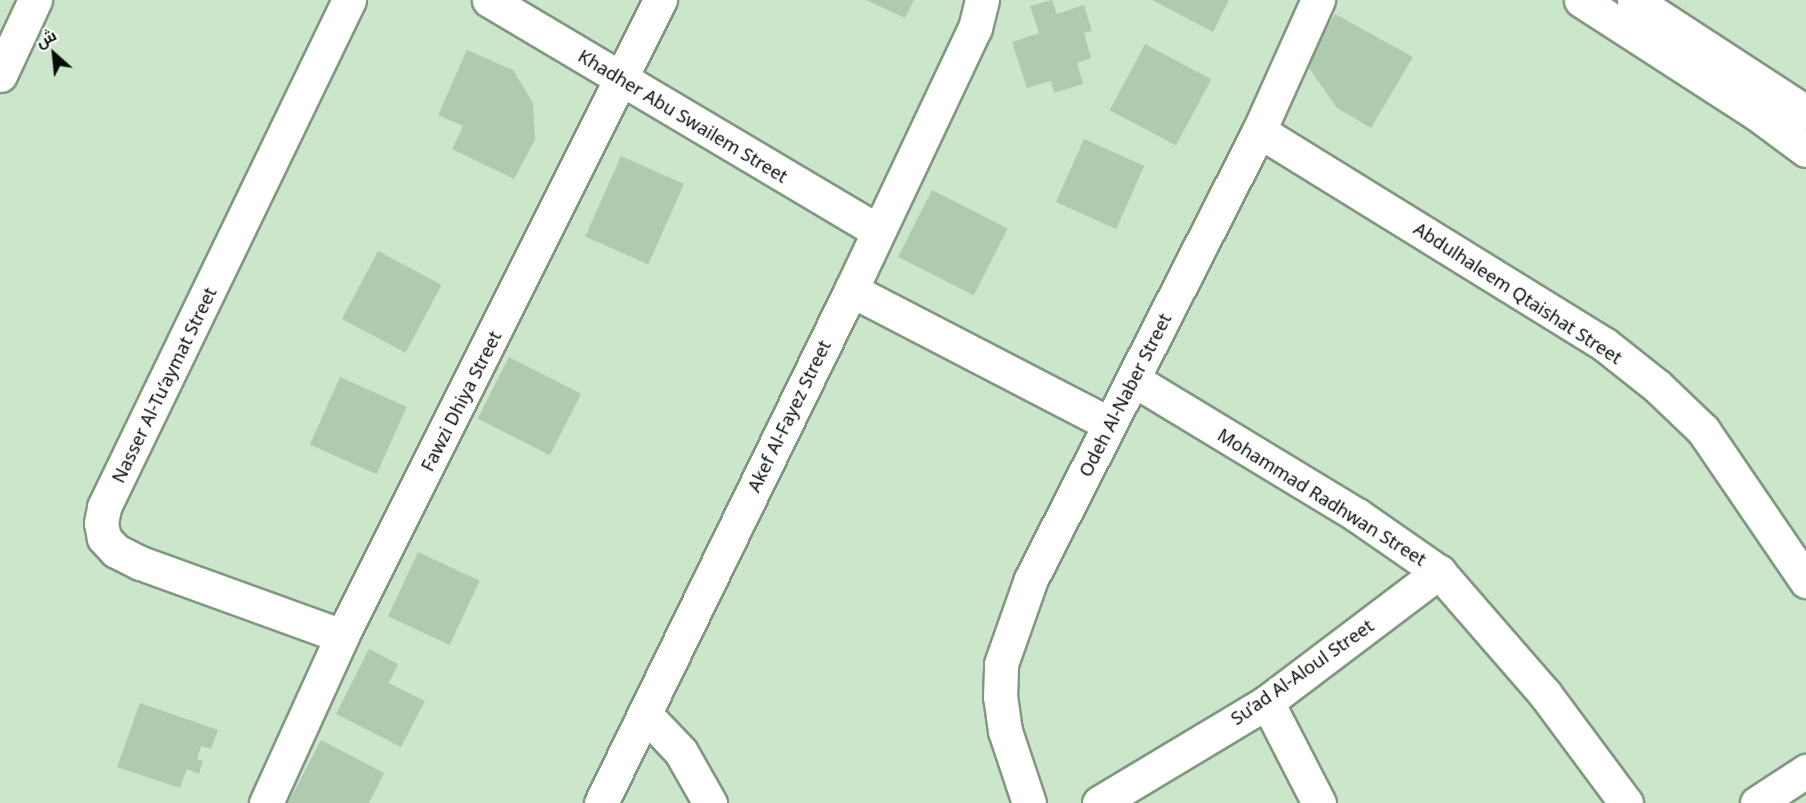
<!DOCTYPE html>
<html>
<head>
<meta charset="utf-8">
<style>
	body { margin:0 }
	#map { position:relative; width:1806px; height:803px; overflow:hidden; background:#cce6cc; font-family:"Noto Sans",Cairo,sans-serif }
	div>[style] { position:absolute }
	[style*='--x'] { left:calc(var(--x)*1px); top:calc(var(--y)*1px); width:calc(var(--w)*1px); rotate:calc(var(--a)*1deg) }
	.building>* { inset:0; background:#afcbaf; transform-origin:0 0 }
	.roads { filter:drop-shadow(2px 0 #809880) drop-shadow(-2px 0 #809880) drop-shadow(0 2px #809880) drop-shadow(0 -2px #809880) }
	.minor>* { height:33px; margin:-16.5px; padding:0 16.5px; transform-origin:16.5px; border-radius:16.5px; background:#fff }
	span { translate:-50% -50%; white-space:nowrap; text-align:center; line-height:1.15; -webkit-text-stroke:6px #fff; paint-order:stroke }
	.street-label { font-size:18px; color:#060e06 }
	.north { position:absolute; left:24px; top:24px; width:60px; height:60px; -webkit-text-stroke:4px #fff; paint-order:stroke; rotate:333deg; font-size:16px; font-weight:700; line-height:24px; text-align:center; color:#060e06 }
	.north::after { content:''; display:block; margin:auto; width:21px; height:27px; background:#060e06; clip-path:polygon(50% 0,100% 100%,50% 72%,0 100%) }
</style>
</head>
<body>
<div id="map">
	<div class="building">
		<i style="clip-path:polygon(866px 0,914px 0,905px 18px)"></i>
		<i style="clip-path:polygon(1052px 0,1057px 14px,1084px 5px,1092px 31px,1084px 33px,1091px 58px,1077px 63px,1083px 84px,1054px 93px,1051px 81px,1027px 88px,1012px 42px,1039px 33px,1030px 6px)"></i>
		<i style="clip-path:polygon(1152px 0,1229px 0,1213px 32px)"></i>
		<i style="clip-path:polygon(1335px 14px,1413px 57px,1371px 128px,1337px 108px,1306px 64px)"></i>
		<i style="left:1145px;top:44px;width:75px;height:75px;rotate:28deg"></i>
		<i style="clip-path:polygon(467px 50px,513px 70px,533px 103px,535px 140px,514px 179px,452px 149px,463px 126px,438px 115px)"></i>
		<i style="left:1084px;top:139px;width:66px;height:69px;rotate:24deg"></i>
		<i style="left:621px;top:156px;width:69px;height:88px;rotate:24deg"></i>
		<i style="left:932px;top:190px;width:85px;height:75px;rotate:27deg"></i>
		<i style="left:378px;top:251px;width:72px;height:77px;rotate:28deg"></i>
		<i style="left:509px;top:357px;width:81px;height:69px;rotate:27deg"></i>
		<i style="left:340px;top:377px;width:73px;height:74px;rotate:24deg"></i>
		<i style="left:418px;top:552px;width:68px;height:71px;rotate:25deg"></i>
		<i style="clip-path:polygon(369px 649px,398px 664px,389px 683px,425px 701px,401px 747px,336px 714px)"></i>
		<i style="clip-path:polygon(140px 703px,218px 730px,211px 749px,201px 746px,197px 759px,203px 761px,199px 774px,187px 769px,180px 788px,117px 767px)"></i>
		<i style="clip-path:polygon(321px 740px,384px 773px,369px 803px,288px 803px)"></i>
	</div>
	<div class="roads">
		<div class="minor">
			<i style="--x:489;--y:0;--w:452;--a:30.7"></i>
			<i style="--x:1581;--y:0;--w:208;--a:32.9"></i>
			<i style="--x:1756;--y:113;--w:62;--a:36.5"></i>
			<i style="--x:1634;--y:0;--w:205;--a:33.1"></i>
			<i style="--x:0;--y:75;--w:83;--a:-65"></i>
			<i style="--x:1259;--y:131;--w:405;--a:31.7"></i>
			<i style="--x:1604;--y:344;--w:68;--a:38.4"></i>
			<i style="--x:1657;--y:386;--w:64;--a:43.7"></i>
			<i style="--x:1703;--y:430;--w:183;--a:55.7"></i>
			<i style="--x:851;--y:290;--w:291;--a:27.4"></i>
			<i style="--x:1134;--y:380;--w:261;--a:31.2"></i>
			<i style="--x:1357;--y:515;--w:100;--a:34.8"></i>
			<i style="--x:1439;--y:572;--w:162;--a:49"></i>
			<i style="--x:1545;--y:694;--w:136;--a:53.4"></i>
			<i style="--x:342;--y:636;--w:215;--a:-160.1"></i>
			<i style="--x:140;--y:563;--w:27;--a:-153"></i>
			<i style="--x:116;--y:551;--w:18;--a:-133"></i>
			<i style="--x:104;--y:538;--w:15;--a:-101"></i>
			<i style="--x:101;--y:523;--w:16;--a:-79"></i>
			<i style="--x:104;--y:507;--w:563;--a:-64.21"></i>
			<i style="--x:1267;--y:702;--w:114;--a:62.8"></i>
			<i style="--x:645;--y:714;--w:52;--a:46.5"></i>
			<i style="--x:681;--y:752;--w:59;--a:60.4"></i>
			<i style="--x:266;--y:803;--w:183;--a:-65.5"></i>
			<i style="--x:342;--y:636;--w:711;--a:-63.43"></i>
			<i style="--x:601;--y:803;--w:571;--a:-64.02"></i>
			<i style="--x:851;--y:290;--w:290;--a:-64.7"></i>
			<i style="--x:975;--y:28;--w:29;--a:-76"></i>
			<i style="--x:1029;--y:803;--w:76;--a:-108.4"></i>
			<i style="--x:1005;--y:731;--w:34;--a:-98"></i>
			<i style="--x:1000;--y:697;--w:33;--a:-88"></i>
			<i style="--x:1001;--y:664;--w:90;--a:-70.6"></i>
			<i style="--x:1031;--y:579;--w:503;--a:-63.03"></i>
			<i style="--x:1259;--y:131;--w:144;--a:-65.8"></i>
			<i style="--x:1099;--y:803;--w:196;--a:-31"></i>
			<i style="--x:1267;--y:702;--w:216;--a:-37.1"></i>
			<i style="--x:1757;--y:803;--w:59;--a:-33.1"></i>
		</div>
	</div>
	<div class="street-label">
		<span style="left:683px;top:116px;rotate:31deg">Khadher Abu Swailem Street</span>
		<span style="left:1518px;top:293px;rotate:33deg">Abdulhaleem Qtaishat Street</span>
		<span style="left:164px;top:385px;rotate:-64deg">Nasser Al-Tu’aymat Street</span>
		<span style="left:1125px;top:395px;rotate:-63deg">Odeh Al-Naber Street</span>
		<span style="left:461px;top:401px;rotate:-63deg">Fawzi Dhiya Street</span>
		<span style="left:789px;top:416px;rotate:-64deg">Akef Al-Fayez Street</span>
		<span style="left:1322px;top:497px;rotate:32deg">Mohammad Radhwan Street</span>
		<span style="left:1302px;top:672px;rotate:-35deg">Su’ad Al-Aloul Street</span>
	</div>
	<div class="north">ش</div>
</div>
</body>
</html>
